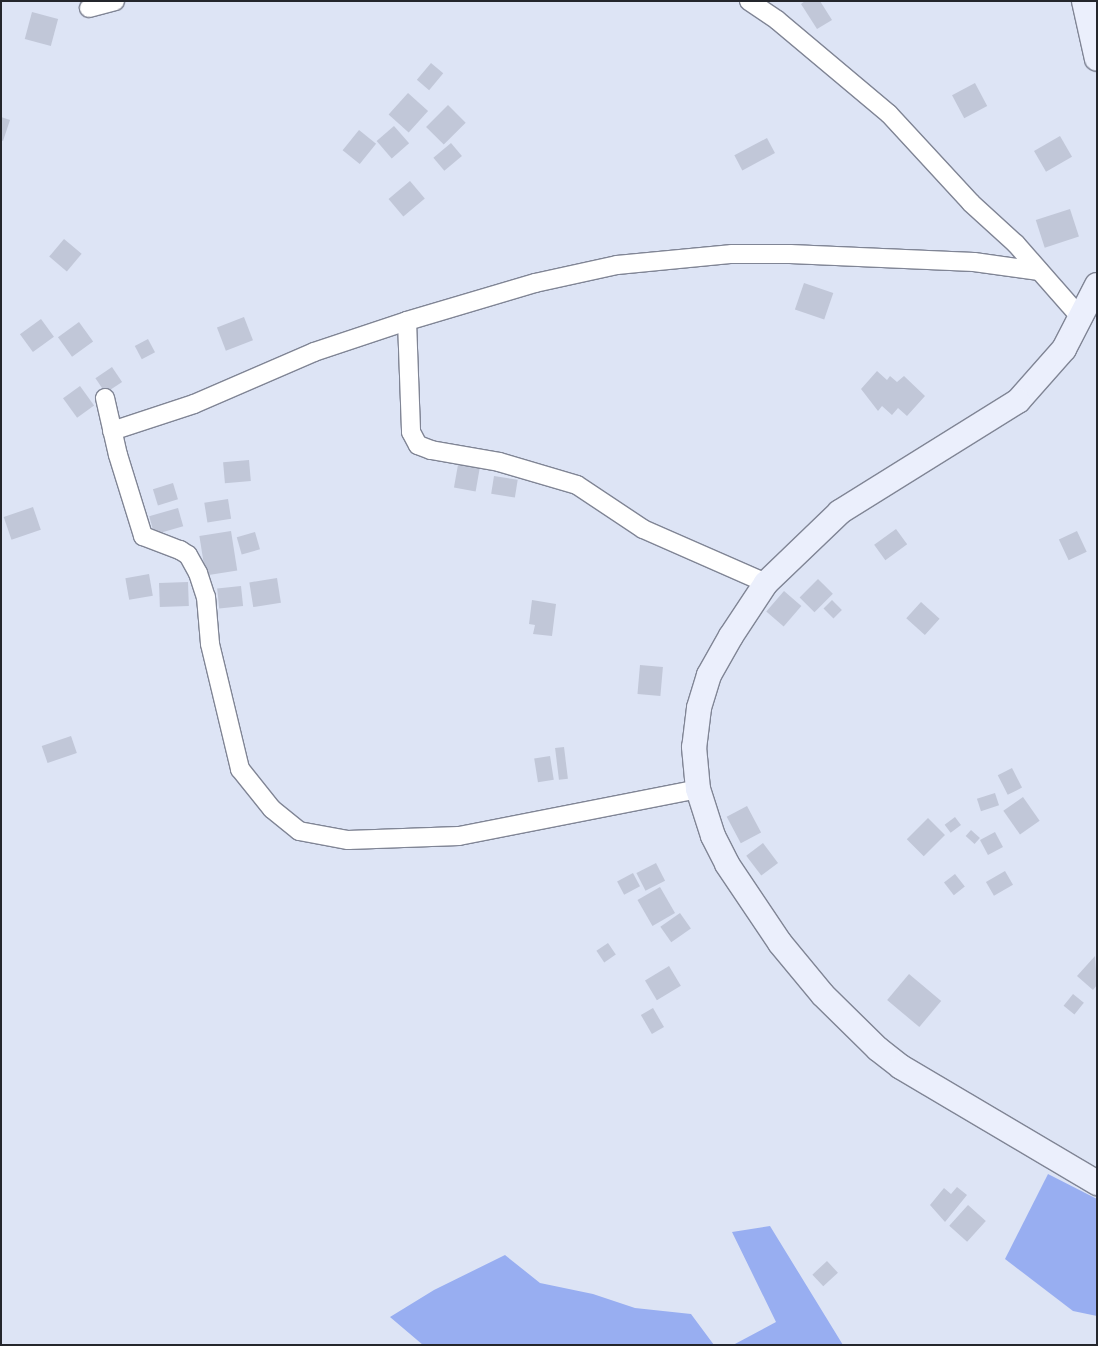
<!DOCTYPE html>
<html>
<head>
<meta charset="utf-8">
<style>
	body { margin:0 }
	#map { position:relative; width:1098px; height:1346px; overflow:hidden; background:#dde4f5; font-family:Inter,sans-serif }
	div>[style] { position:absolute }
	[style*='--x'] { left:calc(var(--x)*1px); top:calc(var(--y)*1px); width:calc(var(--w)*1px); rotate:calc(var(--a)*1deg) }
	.forest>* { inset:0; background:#98aef1 }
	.building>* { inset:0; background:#c1c7d8; transform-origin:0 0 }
	.roads { filter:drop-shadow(1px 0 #808595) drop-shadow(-1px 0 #808595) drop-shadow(0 1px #808595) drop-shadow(0 -1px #808595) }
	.street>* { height:18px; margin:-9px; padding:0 9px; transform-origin:9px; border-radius:9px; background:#fff }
	.secondary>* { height:24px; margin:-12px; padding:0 12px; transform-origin:12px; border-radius:12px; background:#ebeffc }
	span { translate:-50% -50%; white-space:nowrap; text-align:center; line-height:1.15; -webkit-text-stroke:4px #dde4f5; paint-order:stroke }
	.frame { position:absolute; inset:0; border:2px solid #24262c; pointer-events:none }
</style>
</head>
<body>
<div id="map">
	<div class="forest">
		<i style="clip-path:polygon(1048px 1174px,1097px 1199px,1097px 1316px,1073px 1311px,1005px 1259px)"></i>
		<i style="clip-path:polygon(770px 1226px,843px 1345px,733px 1345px,776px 1322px,732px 1232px)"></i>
		<i style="clip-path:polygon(505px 1255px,540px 1283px,593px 1294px,635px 1308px,691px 1314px,714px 1345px,423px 1345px,390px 1317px,434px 1290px)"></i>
	</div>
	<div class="building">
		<i style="clip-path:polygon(805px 1px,820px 1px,832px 20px,817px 29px,801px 4px)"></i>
		<i style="left:32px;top:12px;width:27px;height:28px;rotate:15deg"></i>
		<i style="left:431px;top:63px;width:16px;height:22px;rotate:40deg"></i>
		<i style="left:975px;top:83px;width:26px;height:26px;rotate:62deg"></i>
		<i style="left:408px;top:93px;width:27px;height:29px;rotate:42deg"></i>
		<i style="left:448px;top:105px;width:25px;height:31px;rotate:45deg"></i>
		<i style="clip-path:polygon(1px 117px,10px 120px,3px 141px,1px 140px)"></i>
		<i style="left:394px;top:126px;width:23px;height:23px;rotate:49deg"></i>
		<i style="left:359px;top:130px;width:22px;height:26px;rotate:39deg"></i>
		<i style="left:1060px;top:136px;width:24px;height:30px;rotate:60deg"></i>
		<i style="left:767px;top:138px;width:17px;height:37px;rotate:62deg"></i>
		<i style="left:451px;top:143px;width:17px;height:23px;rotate:50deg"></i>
		<i style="left:410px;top:181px;width:23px;height:28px;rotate:50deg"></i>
		<i style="left:1070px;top:209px;width:29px;height:36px;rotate:72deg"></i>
		<i style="left:64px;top:239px;width:23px;height:23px;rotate:40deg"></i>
		<i style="left:804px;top:283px;width:31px;height:28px;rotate:19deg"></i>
		<i style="left:244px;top:317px;width:25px;height:29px;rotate:69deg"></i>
		<i style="left:41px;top:319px;width:22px;height:26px;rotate:54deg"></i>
		<i style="left:79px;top:322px;width:24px;height:26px;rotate:54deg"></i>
		<i style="left:148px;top:339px;width:15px;height:15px;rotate:62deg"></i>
		<i style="left:112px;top:367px;width:18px;height:20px;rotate:56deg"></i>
		<i style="clip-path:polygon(877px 371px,887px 380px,890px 376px,897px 382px,904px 376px,925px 396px,907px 416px,898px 408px,892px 415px,882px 406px,878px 411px,861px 389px)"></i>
		<i style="left:80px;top:386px;width:24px;height:21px;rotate:54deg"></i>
		<i style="left:459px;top:459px;width:22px;height:29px;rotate:10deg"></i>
		<i style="left:249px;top:460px;width:21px;height:26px;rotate:85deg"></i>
		<i style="left:494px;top:476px;width:24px;height:18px;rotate:9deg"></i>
		<i style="left:173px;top:483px;width:17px;height:21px;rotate:73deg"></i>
		<i style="left:228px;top:499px;width:20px;height:24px;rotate:81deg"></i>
		<i style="left:33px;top:507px;width:24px;height:31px;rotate:71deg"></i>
		<i style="left:178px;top:508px;width:19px;height:30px;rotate:74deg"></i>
		<i style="left:896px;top:529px;width:19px;height:27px;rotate:54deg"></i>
		<i style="left:231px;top:531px;width:40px;height:32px;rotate:81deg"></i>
		<i style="left:1077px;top:531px;width:23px;height:20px;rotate:65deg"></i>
		<i style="left:255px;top:532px;width:18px;height:19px;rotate:74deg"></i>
		<i style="left:149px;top:574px;width:22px;height:24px;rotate:80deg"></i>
		<i style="left:277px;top:578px;width:25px;height:28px;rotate:81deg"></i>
		<i style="left:818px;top:579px;width:21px;height:26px;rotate:45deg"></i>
		<i style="left:188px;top:582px;width:24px;height:29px;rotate:88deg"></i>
		<i style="left:241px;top:586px;width:20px;height:24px;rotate:84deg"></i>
		<i style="left:784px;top:591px;width:23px;height:27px;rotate:41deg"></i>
		<i style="clip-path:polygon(532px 600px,556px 604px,552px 636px,533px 634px,535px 625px,529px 624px)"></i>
		<i style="left:832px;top:600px;width:14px;height:12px;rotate:45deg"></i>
		<i style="left:921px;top:602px;width:25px;height:22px;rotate:42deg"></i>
		<i style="left:640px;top:665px;width:23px;height:29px;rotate:5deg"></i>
		<i style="left:71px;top:736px;width:18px;height:31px;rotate:71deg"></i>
		<i style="left:564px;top:747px;width:32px;height:9px;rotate:83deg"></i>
		<i style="left:550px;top:756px;width:24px;height:16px;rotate:81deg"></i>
		<i style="left:1012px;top:768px;width:22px;height:16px;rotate:63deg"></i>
		<i style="left:995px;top:793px;width:13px;height:19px;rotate:72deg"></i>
		<i style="left:1023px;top:797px;width:29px;height:24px;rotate:55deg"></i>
		<i style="left:747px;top:806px;width:30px;height:23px;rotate:62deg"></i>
		<i style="left:955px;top:817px;width:10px;height:13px;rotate:53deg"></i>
		<i style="left:928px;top:818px;width:24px;height:30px;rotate:45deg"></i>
		<i style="left:971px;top:830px;width:12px;height:8px;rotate:42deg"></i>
		<i style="left:995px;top:832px;width:17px;height:17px;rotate:62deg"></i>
		<i style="left:763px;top:843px;width:25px;height:21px;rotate:53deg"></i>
		<i style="left:656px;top:863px;width:20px;height:22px;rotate:63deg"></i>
		<i style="left:1005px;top:871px;width:16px;height:22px;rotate:60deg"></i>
		<i style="left:633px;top:873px;width:15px;height:18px;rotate:62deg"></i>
		<i style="left:955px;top:874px;width:16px;height:14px;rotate:52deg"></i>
		<i style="left:660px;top:887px;width:30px;height:26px;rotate:60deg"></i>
		<i style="left:680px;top:913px;width:19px;height:24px;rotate:55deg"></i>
		<i style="left:608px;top:943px;width:14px;height:14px;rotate:56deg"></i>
		<i style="clip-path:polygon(1095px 956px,1097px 985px,1093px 990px,1077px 976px)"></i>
		<i style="left:669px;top:966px;width:23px;height:28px;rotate:59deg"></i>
		<i style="left:909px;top:974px;width:42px;height:34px;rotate:40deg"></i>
		<i style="left:1073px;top:994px;width:14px;height:15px;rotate:39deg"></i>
		<i style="left:653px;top:1008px;width:22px;height:14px;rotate:60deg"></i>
		<i style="clip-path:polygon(957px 1187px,967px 1195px,945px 1222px,930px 1205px,944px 1188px,951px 1194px)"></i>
		<i style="left:968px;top:1205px;width:24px;height:28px;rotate:42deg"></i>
		<i style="left:827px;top:1261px;width:16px;height:20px;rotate:47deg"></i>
	</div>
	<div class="roads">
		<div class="street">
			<i style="--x:749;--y:1;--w:34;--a:34"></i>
			<i style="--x:777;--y:20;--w:146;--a:40"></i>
			<i style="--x:889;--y:114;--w:121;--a:47.3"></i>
			<i style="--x:971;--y:203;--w:61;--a:42.3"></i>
			<i style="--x:1016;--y:244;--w:98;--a:48.7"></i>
			<i style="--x:89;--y:8;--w:27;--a:-15"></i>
			<i style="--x:407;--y:321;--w:111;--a:87.9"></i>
			<i style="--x:411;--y:432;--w:15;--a:62"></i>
			<i style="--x:418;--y:445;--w:14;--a:21"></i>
			<i style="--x:431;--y:450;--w:69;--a:10"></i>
			<i style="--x:499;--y:462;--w:81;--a:16.4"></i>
			<i style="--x:577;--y:485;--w:79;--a:33.7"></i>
			<i style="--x:643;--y:529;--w:134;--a:23.7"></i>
			<i style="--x:105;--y:398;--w:58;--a:77.2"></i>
			<i style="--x:118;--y:455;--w:85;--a:72.8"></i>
			<i style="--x:143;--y:536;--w:40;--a:21"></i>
			<i style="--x:180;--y:550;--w:9;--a:32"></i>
			<i style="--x:188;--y:555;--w:21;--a:61"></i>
			<i style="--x:198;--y:573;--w:25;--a:72"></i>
			<i style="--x:206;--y:597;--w:47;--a:85.1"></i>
			<i style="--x:210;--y:644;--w:129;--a:76.5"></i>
			<i style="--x:240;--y:769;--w:51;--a:51.3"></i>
			<i style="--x:272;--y:809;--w:35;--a:39"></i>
			<i style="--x:299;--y:831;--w:50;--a:10.4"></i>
			<i style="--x:348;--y:840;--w:111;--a:-2.1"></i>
			<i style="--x:459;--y:836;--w:244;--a:-11.1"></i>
			<i style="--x:112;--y:431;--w:86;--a:-18.2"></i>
			<i style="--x:194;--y:404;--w:131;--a:-23.4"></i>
			<i style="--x:314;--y:352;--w:98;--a:-18.4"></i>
			<i style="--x:407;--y:321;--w:134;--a:-16.5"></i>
			<i style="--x:535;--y:283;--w:84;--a:-12.4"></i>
			<i style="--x:617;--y:265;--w:116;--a:-5.5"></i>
			<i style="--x:732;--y:254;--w:58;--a:0"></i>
			<i style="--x:790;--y:254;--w:184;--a:2.5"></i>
			<i style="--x:974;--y:262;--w:66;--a:7.9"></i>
		</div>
		<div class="secondary">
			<i style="--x:1084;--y:1;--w:59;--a:77.4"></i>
			<i style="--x:1097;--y:285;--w:72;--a:117.3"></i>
			<i style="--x:1064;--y:349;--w:69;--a:131.5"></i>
			<i style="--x:1018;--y:401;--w:210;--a:148.1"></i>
			<i style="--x:840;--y:512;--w:103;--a:136.2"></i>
			<i style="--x:766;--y:583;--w:64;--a:123.4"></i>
			<i style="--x:731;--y:636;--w:45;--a:119.4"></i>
			<i style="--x:709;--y:675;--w:34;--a:107"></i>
			<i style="--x:699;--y:708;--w:39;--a:97"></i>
			<i style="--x:694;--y:747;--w:42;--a:84.6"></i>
			<i style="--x:698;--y:789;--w:49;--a:72.3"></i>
			<i style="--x:713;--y:836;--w:31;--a:63"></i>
			<i style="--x:727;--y:864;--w:95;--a:56.1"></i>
			<i style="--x:780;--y:943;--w:67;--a:50.4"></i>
			<i style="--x:823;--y:995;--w:77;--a:44.5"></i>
			<i style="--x:878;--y:1049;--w:29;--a:38"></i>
			<i style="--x:901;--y:1067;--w:228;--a:30.6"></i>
		</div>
	</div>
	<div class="frame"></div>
</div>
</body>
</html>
